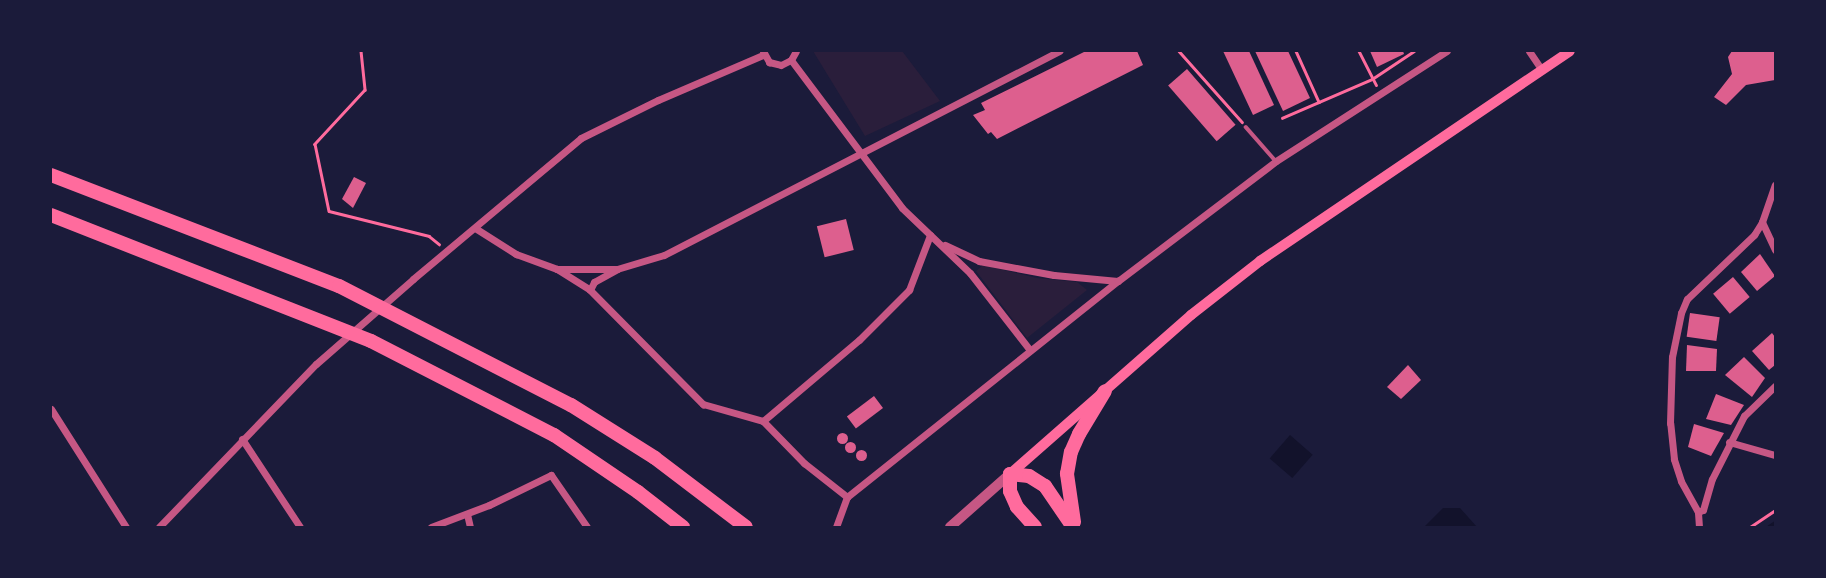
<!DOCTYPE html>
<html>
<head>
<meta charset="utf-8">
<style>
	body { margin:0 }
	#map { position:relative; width:1826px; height:578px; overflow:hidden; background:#1b1b3a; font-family:Cabin,sans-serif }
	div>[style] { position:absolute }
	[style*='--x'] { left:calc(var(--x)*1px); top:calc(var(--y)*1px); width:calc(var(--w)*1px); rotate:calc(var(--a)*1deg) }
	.green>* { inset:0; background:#2a1e3b }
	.water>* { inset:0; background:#12122b; transform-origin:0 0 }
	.stream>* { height:4.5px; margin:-2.25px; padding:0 2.25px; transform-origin:2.25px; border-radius:2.25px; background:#12122b }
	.building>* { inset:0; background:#dd5f8e; transform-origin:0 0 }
	.round { border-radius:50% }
	.path>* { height:2.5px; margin:-1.25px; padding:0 1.25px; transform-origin:1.25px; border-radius:1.25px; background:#ff6b9d }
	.service>* { height:3.5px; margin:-1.75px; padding:0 1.75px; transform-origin:1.75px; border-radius:1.75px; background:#c65784 }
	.minor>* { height:7px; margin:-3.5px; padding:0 3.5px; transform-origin:3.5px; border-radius:3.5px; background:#c65784 }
	.tertiary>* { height:10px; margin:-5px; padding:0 5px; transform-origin:5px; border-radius:5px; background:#c65784 }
	.secondary>* { height:10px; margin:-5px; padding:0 5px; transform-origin:5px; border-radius:5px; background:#ff6b9d }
	.motorway>* { height:14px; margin:-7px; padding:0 7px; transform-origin:7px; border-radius:7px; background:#ff6b9d }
	span { translate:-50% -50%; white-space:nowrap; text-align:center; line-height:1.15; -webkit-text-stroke:7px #1b1b3a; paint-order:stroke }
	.frame { position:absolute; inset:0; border:52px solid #1b1b3a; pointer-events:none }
</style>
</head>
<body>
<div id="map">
	<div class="green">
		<i style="clip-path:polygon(813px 51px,902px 51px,940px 101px,865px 136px)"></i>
		<i style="clip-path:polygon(983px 265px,1037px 278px,1077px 282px,1087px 290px,1027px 338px,976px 271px)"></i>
	</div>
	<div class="water">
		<i style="left:1290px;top:435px;width:30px;height:31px;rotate:41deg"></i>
		<i style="clip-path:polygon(1443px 508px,1460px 508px,1477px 527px,1424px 527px)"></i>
	</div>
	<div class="stream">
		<i style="--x:1769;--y:527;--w:7;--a:-34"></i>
	</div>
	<div class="building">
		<i style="clip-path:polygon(1086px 51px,1137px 51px,1143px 65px,997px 139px,991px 132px,988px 134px,973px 115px,985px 110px,981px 103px)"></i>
		<i style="clip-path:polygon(1223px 51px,1249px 51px,1274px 105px,1253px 115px)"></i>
		<i style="clip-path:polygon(1255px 51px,1288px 51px,1310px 98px,1283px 111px)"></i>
		<i style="clip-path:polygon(1370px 51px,1403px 51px,1404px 54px,1377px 67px)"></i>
		<i style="clip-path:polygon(1732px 51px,1775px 51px,1775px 80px,1746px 85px,1726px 105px,1714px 97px,1732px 74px,1728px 57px)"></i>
		<i style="left:1187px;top:69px;width:74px;height:25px;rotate:49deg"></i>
		<i style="clip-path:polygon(354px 177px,366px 183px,353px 208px,342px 199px)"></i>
		<i style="left:846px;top:219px;width:32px;height:30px;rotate:76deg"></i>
		<i style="clip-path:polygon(1760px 254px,1775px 276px,1757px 291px,1741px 272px)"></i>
		<i style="left:1733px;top:277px;width:26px;height:26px;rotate:50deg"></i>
		<i style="left:1690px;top:313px;width:30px;height:24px;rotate:8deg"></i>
		<i style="clip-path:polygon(1772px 333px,1775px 337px,1775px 365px,1769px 370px,1752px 351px)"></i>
		<i style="clip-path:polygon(1687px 345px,1717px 349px,1716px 371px,1686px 371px)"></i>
		<i style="clip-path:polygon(1744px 357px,1765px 378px,1752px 397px,1725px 375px)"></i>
		<i style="clip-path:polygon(1408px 365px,1421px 380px,1401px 399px,1387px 387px)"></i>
		<i style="clip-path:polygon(1716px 394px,1744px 405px,1731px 425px,1706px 419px)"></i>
		<i style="left:874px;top:396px;width:15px;height:34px;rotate:53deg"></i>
		<i style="clip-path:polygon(1694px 424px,1724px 433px,1711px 456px,1688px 447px)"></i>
		<i class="round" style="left:836.5px;top:432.5px;width:11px;height:11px"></i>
		<i class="round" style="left:844.5px;top:441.5px;width:11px;height:11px"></i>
		<i class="round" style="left:855.5px;top:449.5px;width:11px;height:11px"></i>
	</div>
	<div class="path">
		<i style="--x:361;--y:51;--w:39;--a:84"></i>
		<i style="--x:365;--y:90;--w:74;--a:132.8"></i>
		<i style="--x:315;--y:144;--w:68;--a:78.2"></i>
		<i style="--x:329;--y:211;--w:103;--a:14"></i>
		<i style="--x:429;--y:236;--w:13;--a:39"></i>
		<i style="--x:1179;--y:51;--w:95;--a:48.4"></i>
		<i style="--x:1296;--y:51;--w:56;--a:65.7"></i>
		<i style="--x:1359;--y:51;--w:38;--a:63"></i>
		<i style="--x:1282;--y:118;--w:98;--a:-23.4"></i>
		<i style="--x:1372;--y:79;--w:50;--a:-33.7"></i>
		<i style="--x:1750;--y:527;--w:30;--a:-34"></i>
	</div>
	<div class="service">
		<i style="--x:1246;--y:127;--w:44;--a:48.7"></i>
	</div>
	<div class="minor">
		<i style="--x:763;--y:51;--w:13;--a:61"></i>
		<i style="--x:769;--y:62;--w:12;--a:14"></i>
		<i style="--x:781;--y:65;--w:11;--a:-27"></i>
		<i style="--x:791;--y:60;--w:10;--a:-61"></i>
		<i style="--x:1529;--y:51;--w:23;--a:56"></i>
		<i style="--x:791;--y:60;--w:185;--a:53.1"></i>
		<i style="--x:902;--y:208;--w:94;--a:43.7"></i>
		<i style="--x:970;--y:273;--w:98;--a:52.1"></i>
		<i style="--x:1762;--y:222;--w:31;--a:65"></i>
		<i style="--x:475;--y:228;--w:49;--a:32.4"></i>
		<i style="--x:516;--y:254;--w:44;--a:20.1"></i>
		<i style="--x:557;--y:269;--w:39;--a:32"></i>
		<i style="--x:590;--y:290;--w:161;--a:45.3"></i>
		<i style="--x:703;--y:404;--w:62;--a:15.8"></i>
		<i style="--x:763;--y:421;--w:59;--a:45.7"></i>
		<i style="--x:804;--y:463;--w:55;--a:38.3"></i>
		<i style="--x:945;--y:245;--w:38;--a:25"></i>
		<i style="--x:979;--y:261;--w:76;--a:10.6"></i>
		<i style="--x:1054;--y:275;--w:64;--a:5.4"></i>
		<i style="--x:557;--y:269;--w:60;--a:0"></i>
		<i style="--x:617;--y:269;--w:49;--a:-16.6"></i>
		<i style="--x:664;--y:255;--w:445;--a:-27.3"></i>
		<i style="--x:590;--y:290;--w:9;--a:-63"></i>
		<i style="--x:594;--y:282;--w:26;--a:-29"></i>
		<i style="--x:51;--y:409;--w:140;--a:57.6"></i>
		<i style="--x:763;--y:421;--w:126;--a:-40.2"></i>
		<i style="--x:859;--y:340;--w:71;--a:-45"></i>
		<i style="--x:909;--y:290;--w:59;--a:-69.1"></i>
		<i style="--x:242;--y:439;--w:105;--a:56.6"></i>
		<i style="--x:1729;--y:442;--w:48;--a:15.8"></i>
		<i style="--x:1698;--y:512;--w:5;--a:-22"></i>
		<i style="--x:1703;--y:510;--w:32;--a:-74"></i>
		<i style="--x:1712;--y:479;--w:71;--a:-63.1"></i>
		<i style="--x:1744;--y:416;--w:43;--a:-44.1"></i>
		<i style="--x:467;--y:514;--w:13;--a:77"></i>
		<i style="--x:159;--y:527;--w:226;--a:-46.1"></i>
		<i style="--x:316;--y:364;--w:129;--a:-41.2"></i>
		<i style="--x:413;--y:279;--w:219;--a:-40"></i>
		<i style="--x:581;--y:138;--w:86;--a:-26.3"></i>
		<i style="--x:658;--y:100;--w:114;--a:-23.2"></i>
		<i style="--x:431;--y:527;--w:62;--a:-20.8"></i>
		<i style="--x:489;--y:505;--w:69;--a:-25.8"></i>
		<i style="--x:551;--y:475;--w:63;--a:55.3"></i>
		<i style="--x:836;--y:527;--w:32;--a:-70"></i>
		<i style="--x:847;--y:497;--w:347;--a:-38.6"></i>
		<i style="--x:1118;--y:281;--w:198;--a:-37.2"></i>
		<i style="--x:1276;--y:161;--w:203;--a:-32.8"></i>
		<i style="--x:1699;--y:527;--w:15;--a:-94"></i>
		<i style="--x:1698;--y:512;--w:35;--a:-119"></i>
		<i style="--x:1681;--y:481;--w:23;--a:-108"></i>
		<i style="--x:1674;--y:459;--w:36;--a:-96"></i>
		<i style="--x:1670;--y:423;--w:66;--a:-88.3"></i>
		<i style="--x:1672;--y:357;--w:45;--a:-78.4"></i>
		<i style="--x:1681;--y:313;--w:15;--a:-67"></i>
		<i style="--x:1687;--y:299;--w:93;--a:-43.7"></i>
		<i style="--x:1754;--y:235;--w:15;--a:-58"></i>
		<i style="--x:1762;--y:222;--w:39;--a:-71"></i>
	</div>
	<div class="tertiary">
		<i style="--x:950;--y:527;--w:80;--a:-41.5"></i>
	</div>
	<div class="secondary">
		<i style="--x:1010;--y:474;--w:241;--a:-41.3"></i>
		<i style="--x:1191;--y:315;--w:88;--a:-38"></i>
		<i style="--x:1260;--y:261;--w:374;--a:-34.1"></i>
	</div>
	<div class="motorway">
		<i style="--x:51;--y:175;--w:309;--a:21.1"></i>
		<i style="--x:339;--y:286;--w:261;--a:27.2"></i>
		<i style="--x:571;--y:405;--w:99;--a:32.2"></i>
		<i style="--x:655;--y:458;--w:114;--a:37.2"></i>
		<i style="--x:51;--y:215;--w:344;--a:21.5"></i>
		<i style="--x:371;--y:341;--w:206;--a:27.2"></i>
		<i style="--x:554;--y:435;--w:102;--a:34.2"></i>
		<i style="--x:638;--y:492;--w:57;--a:37.9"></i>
		<i style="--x:1074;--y:522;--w:49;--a:-98.3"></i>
		<i style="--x:1067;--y:474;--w:22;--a:-80"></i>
		<i style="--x:1071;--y:452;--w:20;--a:-66"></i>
		<i style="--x:1079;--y:434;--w:50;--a:-58.8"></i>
		<i style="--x:1035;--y:527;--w:27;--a:-132"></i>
		<i style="--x:1017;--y:507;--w:17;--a:-114"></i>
		<i style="--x:1010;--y:491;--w:17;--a:-90"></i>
		<i style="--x:1010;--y:474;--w:19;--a:6"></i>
		<i style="--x:1029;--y:476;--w:19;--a:32"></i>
		<i style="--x:1045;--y:486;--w:50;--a:55.7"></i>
	</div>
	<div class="frame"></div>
</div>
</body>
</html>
